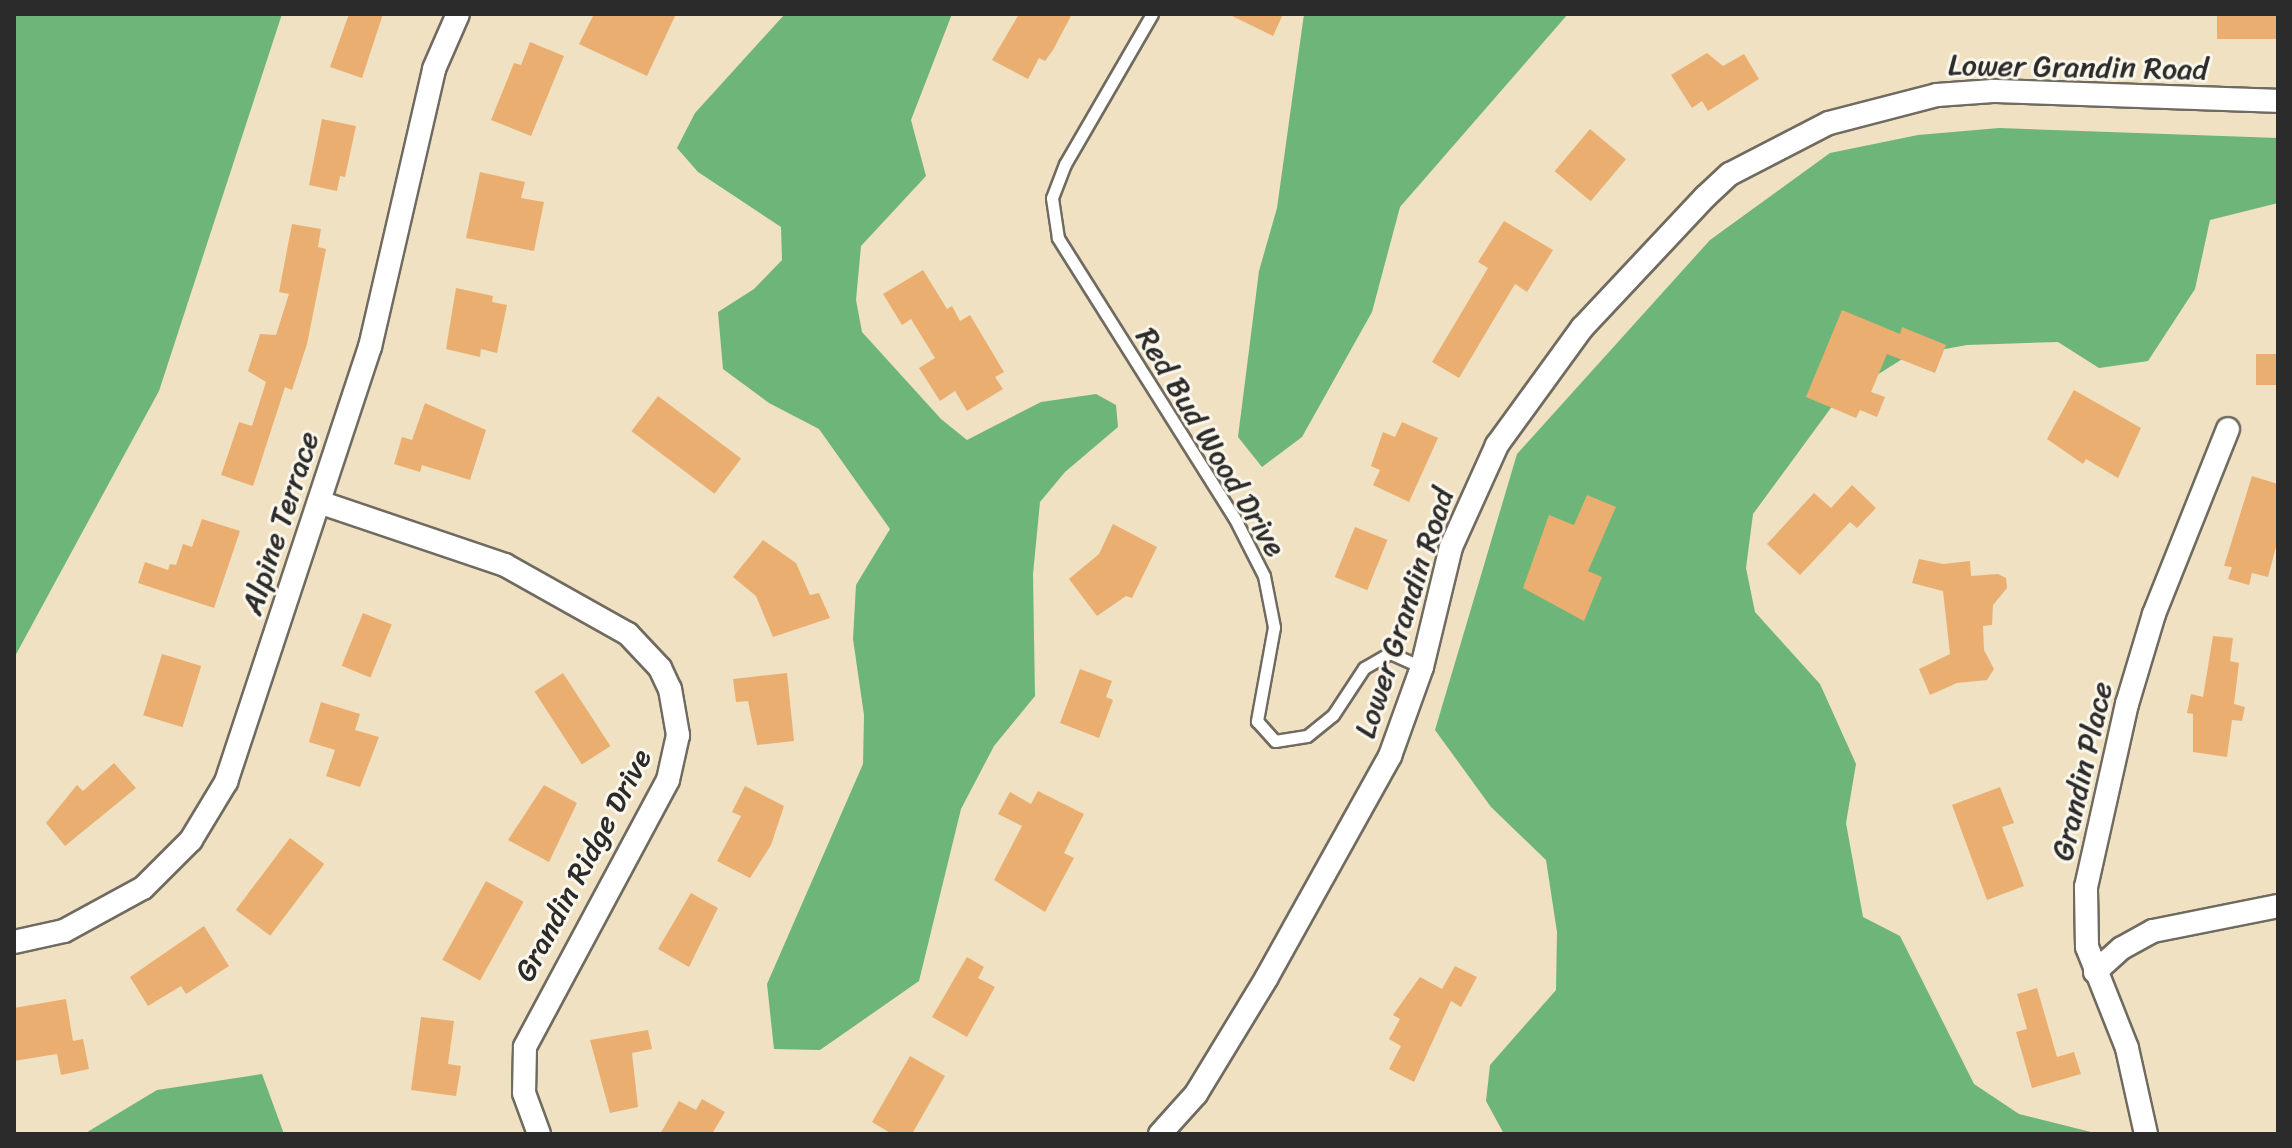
<!DOCTYPE html>
<html>
<head>
<meta charset="utf-8">
<style>
	body { margin:0 }
	#map { position:relative; width:2292px; height:1148px; overflow:hidden; background:#efe1c2; font-family:Sriracha,sans-serif }
	div>[style] { position:absolute }
	[style*='--x'] { left:calc(var(--x)*1px); top:calc(var(--y)*1px); width:calc(var(--w)*1px); rotate:calc(var(--a)*1deg) }
	.forest>* { inset:0; background:#6eb57a }
	.building>* { inset:0; background:#eaaf70; transform-origin:0 0 }
	.roads { filter:drop-shadow(2px 0 #706b60) drop-shadow(-2px 0 #706b60) drop-shadow(0 2px #706b60) drop-shadow(0 -2px #706b60) }
	.lane>* { height:11px; margin:-5.5px; padding:0 5.5px; transform-origin:5.5px; border-radius:5.5px; background:#fff }
	.street>* { height:22px; margin:-11px; padding:0 11px; transform-origin:11px; border-radius:11px; background:#fff }
	span { translate:-50% -50%; white-space:nowrap; text-align:center; line-height:1.15; -webkit-text-stroke:6px #fbf7ec; paint-order:stroke }
	.street-label { font-size:30px; color:#2b2b2b }
	.frame { position:absolute; inset:0; border:16px solid #2b2b2b; pointer-events:none }
</style>
</head>
<body>
<div id="map">
	<div class="forest">
		<i style="clip-path:polygon(14px 14px,282px 14px,159px 391px,14px 658px)"></i>
		<i style="clip-path:polygon(785px 14px,952px 14px,911px 120px,926px 176px,861px 246px,856px 300px,862px 332px,941px 419px,967px 440px,1041px 402px,1096px 394px,1116px 405px,1118px 427px,1065px 472px,1040px 502px,1033px 574px,1035px 696px,994px 746px,961px 809px,919px 981px,820px 1050px,774px 1049px,767px 984px,863px 764px,864px 715px,853px 639px,856px 585px,890px 529px,819px 429px,769px 403px,723px 369px,718px 312px,754px 289px,782px 260px,781px 227px,698px 172px,677px 148px,695px 113px)"></i>
		<i style="clip-path:polygon(1304px 14px,1568px 14px,1400px 207px,1372px 312px,1302px 437px,1262px 467px,1238px 437px,1259px 271px,1277px 208px)"></i>
		<i style="clip-path:polygon(1999px 128px,2278px 138px,2278px 203px,2210px 220px,2195px 289px,2148px 361px,2099px 368px,2058px 342px,1967px 345px,1907px 356px,1836px 401px,1753px 514px,1746px 568px,1755px 612px,1820px 684px,1856px 764px,1846px 823px,1863px 917px,1900px 936px,1974px 1084px,2019px 1114px,2099px 1134px,1504px 1134px,1486px 1101px,1490px 1065px,1556px 990px,1557px 932px,1546px 860px,1491px 807px,1435px 730px,1517px 454px,1710px 240px,1830px 153px,1918px 135px)"></i>
		<i style="clip-path:polygon(262px 1074px,284px 1134px,84px 1134px,157px 1090px)"></i>
	</div>
	<div class="building">
		<i style="clip-path:polygon(349px 14px,383px 14px,362px 78px,330px 67px)"></i>
		<i style="clip-path:polygon(594px 14px,676px 14px,647px 76px,579px 44px)"></i>
		<i style="clip-path:polygon(1019px 14px,1072px 14px,1053px 50px,1045px 61px,1039px 58px,1028px 79px,992px 60px)"></i>
		<i style="clip-path:polygon(1228px 14px,1283px 14px,1273px 36px)"></i>
		<i style="left:2217px;top:14px;width:61px;height:25px"></i>
		<i style="clip-path:polygon(530px 42px,564px 56px,531px 136px,491px 120px,514px 63px,521px 65px)"></i>
		<i style="clip-path:polygon(1707px 53px,1723px 66px,1744px 54px,1759px 79px,1708px 111px,1702px 101px,1692px 108px,1671px 75px)"></i>
		<i style="clip-path:polygon(322px 119px,356px 126px,345px 177px,340px 176px,337px 191px,309px 185px)"></i>
		<i style="left:1590px;top:129px;width:47px;height:55px;rotate:40deg"></i>
		<i style="clip-path:polygon(480px 172px,525px 182px,521px 198px,544px 202px,534px 251px,466px 238px)"></i>
		<i style="clip-path:polygon(1504px 221px,1553px 250px,1527px 292px,1515px 284px,1459px 378px,1432px 362px,1488px 268px,1478px 262px)"></i>
		<i style="clip-path:polygon(292px 224px,321px 229px,318px 247px,326px 249px,307px 344px,292px 390px,285px 387px,253px 486px,221px 475px,239px 422px,252px 426px,266px 382px,248px 371px,260px 334px,276px 335px,289px 294px,279px 292px)"></i>
		<i style="clip-path:polygon(923px 270px,947px 309px,952px 306px,960px 321px,970px 315px,1004px 372px,995px 377px,1003px 389px,967px 411px,955px 391px,940px 401px,919px 368px,935px 358px,911px 319px,902px 325px,883px 294px)"></i>
		<i style="clip-path:polygon(456px 288px,493px 296px,492px 302px,507px 305px,497px 353px,481px 349px,480px 357px,446px 349px)"></i>
		<i style="clip-path:polygon(1842px 310px,1900px 334px,1902px 327px,1946px 345px,1935px 373px,1887px 354px,1871px 392px,1885px 397px,1877px 417px,1860px 410px,1856px 418px,1806px 397px)"></i>
		<i style="left:2278px;top:354px;width:31px;height:22px;rotate:90deg"></i>
		<i style="clip-path:polygon(2074px 390px,2141px 428px,2118px 478px,2086px 459px,2083px 464px,2047px 439px)"></i>
		<i style="left:658px;top:396px;width:104px;height:44px;rotate:37deg"></i>
		<i style="clip-path:polygon(425px 403px,486px 430px,470px 480px,422px 465px,420px 472px,394px 464px,402px 437px,412px 440px)"></i>
		<i style="clip-path:polygon(1402px 422px,1438px 438px,1409px 502px,1373px 485px,1380px 470px,1371px 466px,1383px 432px,1395px 437px)"></i>
		<i style="clip-path:polygon(2252px 476px,2278px 484px,2278px 539px,2268px 577px,2252px 573px,2249px 585px,2228px 579px,2232px 567px,2224px 566px)"></i>
		<i style="clip-path:polygon(1852px 485px,1876px 508px,1857px 528px,1850px 522px,1800px 575px,1767px 544px,1814px 493px,1831px 508px)"></i>
		<i style="clip-path:polygon(1587px 495px,1616px 507px,1588px 571px,1602px 577px,1584px 621px,1523px 588px,1549px 515px,1574px 525px)"></i>
		<i style="clip-path:polygon(202px 519px,240px 531px,214px 608px,138px 583px,145px 562px,168px 570px,170px 564px,176px 565px,183px 544px,192px 547px)"></i>
		<i style="clip-path:polygon(1113px 524px,1157px 547px,1132px 598px,1126px 596px,1097px 616px,1069px 579px,1099px 554px)"></i>
		<i style="left:1355px;top:527px;width:35px;height:54px;rotate:22deg"></i>
		<i style="clip-path:polygon(763px 540px,796px 563px,810px 595px,819px 593px,830px 618px,773px 637px,756px 596px,733px 577px)"></i>
		<i style="clip-path:polygon(1919px 559px,1943px 564px,1970px 561px,1971px 576px,1998px 574px,2006px 578px,2007px 588px,1993px 605px,1992px 625px,1983px 626px,1984px 650px,1994px 669px,1987px 680px,1957px 683px,1930px 695px,1919px 669px,1950px 654px,1943px 591px,1912px 583px)"></i>
		<i style="left:363px;top:613px;width:31px;height:57px;rotate:22deg"></i>
		<i style="clip-path:polygon(2213px 636px,2233px 638px,2230px 661px,2239px 663px,2234px 704px,2245px 707px,2242px 721px,2232px 720px,2227px 757px,2193px 752px,2193px 714px,2187px 713px,2191px 694px,2203px 697px)"></i>
		<i style="left:162px;top:654px;width:41px;height:64px;rotate:17deg"></i>
		<i style="clip-path:polygon(1080px 669px,1112px 681px,1106px 697px,1113px 700px,1099px 738px,1060px 723px)"></i>
		<i style="left:563px;top:673px;width:87px;height:34px;rotate:57deg"></i>
		<i style="clip-path:polygon(787px 673px,794px 741px,757px 745px,748px 701px,736px 702px,733px 679px)"></i>
		<i style="clip-path:polygon(321px 702px,360px 714px,355px 730px,379px 737px,360px 787px,326px 776px,335px 750px,309px 742px)"></i>
		<i style="clip-path:polygon(114px 763px,136px 788px,65px 846px,46px 823px,77px 785px,83px 791px)"></i>
		<i style="clip-path:polygon(544px 785px,577px 803px,549px 862px,508px 840px)"></i>
		<i style="clip-path:polygon(745px 786px,784px 806px,771px 845px,750px 878px,717px 861px,741px 816px,732px 812px)"></i>
		<i style="clip-path:polygon(2000px 787px,2014px 823px,2002px 827px,2024px 886px,1987px 900px,1952px 805px)"></i>
		<i style="clip-path:polygon(1038px 791px,1084px 814px,1064px 853px,1074px 858px,1045px 912px,994px 880px,1022px 826px,998px 814px,1010px 792px,1031px 804px)"></i>
		<i style="left:290px;top:838px;width:43px;height:90px;rotate:37deg"></i>
		<i style="left:486px;top:881px;width:43px;height:90px;rotate:29deg"></i>
		<i style="clip-path:polygon(691px 893px,718px 908px,689px 967px,658px 949px)"></i>
		<i style="clip-path:polygon(204px 926px,229px 966px,186px 994px,181px 986px,148px 1006px,130px 977px)"></i>
		<i style="clip-path:polygon(967px 957px,984px 967px,978px 978px,995px 987px,967px 1037px,932px 1017px)"></i>
		<i style="clip-path:polygon(1455px 966px,1477px 977px,1461px 1007px,1451px 1001px,1414px 1082px,1389px 1069px,1401px 1046px,1389px 1039px,1400px 1019px,1393px 1015px,1420px 977px,1442px 989px)"></i>
		<i style="clip-path:polygon(2037px 988px,2057px 1057px,2074px 1052px,2081px 1074px,2032px 1088px,2016px 1032px,2027px 1029px,2017px 994px)"></i>
		<i style="clip-path:polygon(66px 999px,73px 1041px,83px 1039px,89px 1069px,61px 1075px,57px 1054px,14px 1061px,14px 1008px)"></i>
		<i style="clip-path:polygon(421px 1017px,454px 1021px,448px 1064px,461px 1066px,456px 1096px,411px 1090px)"></i>
		<i style="clip-path:polygon(648px 1030px,652px 1049px,632px 1053px,638px 1107px,610px 1113px,590px 1040px)"></i>
		<i style="clip-path:polygon(910px 1056px,945px 1076px,912px 1134px,892px 1134px,872px 1122px)"></i>
		<i style="clip-path:polygon(702px 1099px,725px 1112px,712px 1134px,660px 1134px,679px 1101px,696px 1110px)"></i>
	</div>
	<div class="roads">
		<div class="lane">
			<i style="--x:1152;--y:14;--w:173;--a:120.1"></i>
			<i style="--x:1065;--y:164;--w:36;--a:111"></i>
			<i style="--x:1052;--y:198;--w:40;--a:81.5"></i>
			<i style="--x:1058;--y:238;--w:330;--a:57.8"></i>
			<i style="--x:1234;--y:517;--w:66;--a:63"></i>
			<i style="--x:1264;--y:576;--w:52;--a:78.9"></i>
			<i style="--x:1274;--y:627;--w:96;--a:100.3"></i>
			<i style="--x:1257;--y:721;--w:27;--a:48"></i>
			<i style="--x:1275;--y:741;--w:32;--a:-9"></i>
			<i style="--x:1307;--y:736;--w:33;--a:-39"></i>
			<i style="--x:1333;--y:715;--w:56;--a:-56.6"></i>
			<i style="--x:1364;--y:668;--w:30;--a:-30"></i>
			<i style="--x:1390;--y:653;--w:35;--a:24"></i>
		</div>
		<div class="street">
			<i style="--x:319;--y:502;--w:196;--a:18.7"></i>
			<i style="--x:505;--y:565;--w:141;--a:29.3"></i>
			<i style="--x:628;--y:634;--w:47;--a:46.7"></i>
			<i style="--x:660;--y:668;--w:23;--a:65"></i>
			<i style="--x:670;--y:689;--w:47;--a:80.1"></i>
			<i style="--x:678;--y:735;--w:46;--a:102.5"></i>
			<i style="--x:668;--y:780;--w:303;--a:118.2"></i>
			<i style="--x:525;--y:1047;--w:46;--a:91.2"></i>
			<i style="--x:524;--y:1093;--w:44;--a:69.9"></i>
			<i style="--x:14;--y:942;--w:51;--a:-12.4"></i>
			<i style="--x:64;--y:931;--w:90;--a:-28.6"></i>
			<i style="--x:143;--y:888;--w:68;--a:-45"></i>
			<i style="--x:191;--y:840;--w:68;--a:-58.9"></i>
			<i style="--x:226;--y:782;--w:458;--a:-71.7"></i>
			<i style="--x:370;--y:347;--w:285;--a:-77"></i>
			<i style="--x:434;--y:69;--w:60;--a:-66.4"></i>
			<i style="--x:2095;--y:972;--w:36;--a:-42"></i>
			<i style="--x:2122;--y:948;--w:35;--a:-29"></i>
			<i style="--x:2153;--y:931;--w:127;--a:-11.3"></i>
			<i style="--x:1160;--y:1134;--w:54;--a:-48"></i>
			<i style="--x:1196;--y:1094;--w:137;--a:-58.7"></i>
			<i style="--x:1267;--y:977;--w:253;--a:-60.9"></i>
			<i style="--x:1390;--y:756;--w:95;--a:-70.2"></i>
			<i style="--x:1422;--y:667;--w:123;--a:-76.4"></i>
			<i style="--x:1451;--y:547;--w:112;--a:-65.7"></i>
			<i style="--x:1497;--y:445;--w:145;--a:-54"></i>
			<i style="--x:1582;--y:328;--w:180;--a:-46.8"></i>
			<i style="--x:1705;--y:197;--w:34;--a:-43"></i>
			<i style="--x:1730;--y:174;--w:111;--a:-27.3"></i>
			<i style="--x:1829;--y:123;--w:112;--a:-14.5"></i>
			<i style="--x:1937;--y:95;--w:56;--a:-4.1"></i>
			<i style="--x:1993;--y:91;--w:285;--a:2"></i>
			<i style="--x:2146;--y:1134;--w:88;--a:-102.5"></i>
			<i style="--x:2127;--y:1048;--w:109;--a:-111.6"></i>
			<i style="--x:2087;--y:947;--w:60;--a:-91"></i>
			<i style="--x:2086;--y:887;--w:188;--a:-77.4"></i>
			<i style="--x:2127;--y:704;--w:94;--a:-73.3"></i>
			<i style="--x:2154;--y:614;--w:199;--a:-68.2"></i>
		</div>
	</div>
	<div class="street-label">
		<span style="left:2078px;top:67px;rotate:1deg">Lower Grandin Road</span>
		<span style="left:1211px;top:442px;rotate:59deg">Red Bud Wood Drive</span>
		<span style="left:280px;top:523px;rotate:-72deg">Alpine Terrace</span>
		<span style="left:1404px;top:613px;rotate:-72deg">Lower Grandin Road</span>
		<span style="left:2082px;top:771px;rotate:-77deg">Grandin Place</span>
		<span style="left:583px;top:865px;rotate:-62deg">Grandin Ridge Drive</span>
	</div>
	<div class="frame"></div>
</div>
</body>
</html>
